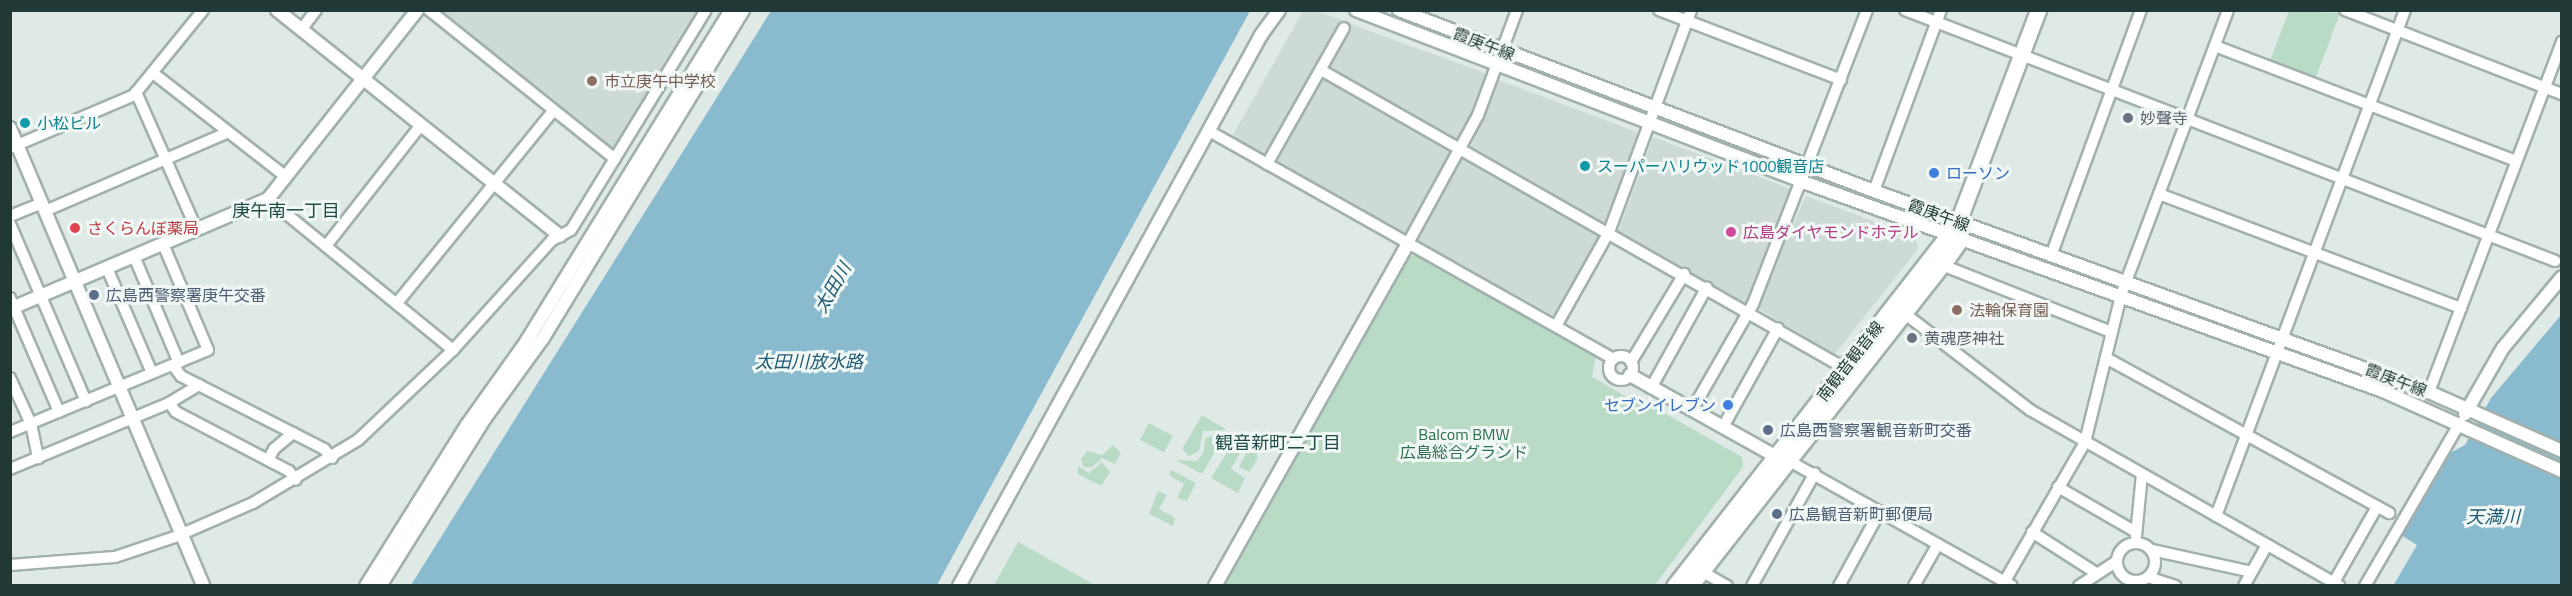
<!DOCTYPE html>
<html>
<head>
<meta charset="utf-8">
<style>
	body { margin:0 }
	#map { position:relative; width:2572px; height:596px; overflow:hidden; background:#dfeae7; font-family:"Titillium Web","Noto Sans JP",sans-serif }
	div>[style] { position:absolute }
	[style*='--x'] { left:calc(var(--x)*1px); top:calc(var(--y)*1px); width:calc(var(--w)*1px); rotate:calc(var(--a)*1deg) }
	.built>* { inset:0; background:#cedad6 }
	.green>* { inset:0; background:#b9dbc6; transform-origin:0 0 }
	.water>* { inset:0; background:#89bace }
	.roads { filter:drop-shadow(2px 0 #a2b1ae) drop-shadow(-2px 0 #a2b1ae) drop-shadow(0 2px #a2b1ae) drop-shadow(0 -2px #a2b1ae) }
	.minor>* { height:10px; margin:-5px; padding:0 5px; transform-origin:5px; border-radius:5px; background:#fff }
	.minor>.ring { margin:-5px; padding:0; box-sizing:content-box; background:none; border:10px solid #fff; border-radius:50% }
	.tertiary>* { height:12px; margin:-6px; padding:0 6px; transform-origin:6px; border-radius:6px; background:#fff }
	.secondary>* { height:15px; margin:-7.5px; padding:0 7.5px; transform-origin:7.5px; border-radius:7.5px; background:#fff }
	.dots>* { width:16px; height:16px; translate:-50% -50%; box-sizing:border-box; border:3px solid #f0f7f4; border-radius:50% }
	span { translate:-50% -50%; white-space:nowrap; text-align:center; line-height:1.15; -webkit-text-stroke:6px #f0f7f4; paint-order:stroke }
	.street-label { font-size:16px; color:#213936 }
	.education-label { font-size:16px; color:#785e54 }
	.left { translate:0 -50%; text-align:left }
	.worship-label { font-size:16px; color:#5b616d }
	.culture-label { font-size:16px; color:#0d838f }
	.shop-label { font-size:16px; color:#366cbe }
	.right { translate:-100% -50%; text-align:right }
	.health-label { font-size:16px; color:#be3a42 }
	.hotel-label { font-size:16px; color:#b23c85 }
	.service-label { font-size:16px; color:#4e5e75 }
	.park-label { font-size:16px; color:#2d6f4f }
	.neighbourhood-label { font-size:18px; color:#1e4b45 }
	.water-label { font-size:18px; color:#1e5a73; font-style:italic }
	.frame { position:absolute; inset:0; border:12px solid #213936; pointer-events:none }
</style>
</head>
<body>
<div id="map">
	<div class="built">
		<i style="clip-path:polygon(440px 11px,701px 11px,614px 152px)"></i>
		<i style="clip-path:polygon(1303px 11px,1316px 11px,1345px 21px,1270px 155px,1265px 156px,1232px 137px)"></i>
		<i style="clip-path:polygon(1350px 24px,1485px 73px,1488px 77px,1475px 113px,1462px 139px,1456px 140px,1328px 70px,1327px 65px)"></i>
		<i style="clip-path:polygon(1325px 75px,1453px 149px,1406px 232px,1401px 233px,1276px 164px)"></i>
		<i style="clip-path:polygon(1499px 80px,1637px 132px,1640px 136px,1610px 223px,1605px 225px,1470px 149px)"></i>
		<i style="clip-path:polygon(1653px 137px,1793px 190px,1750px 303px,1746px 305px,1618px 232px)"></i>
		<i style="clip-path:polygon(1467px 156px,1603px 235px,1557px 317px,1416px 242px,1462px 157px)"></i>
		<i style="clip-path:polygon(1806px 196px,1915px 237px,1918px 249px,1834px 355px,1756px 307px)"></i>
	</div>
	<div class="green">
		<i style="clip-path:polygon(2289px 11px,2340px 13px,2315px 80px,2269px 63px)"></i>
		<i style="clip-path:polygon(1416px 255px,1596px 354px,1592px 377px,1627px 397px,1634px 396px,1742px 457px,1743px 467px,1655px 585px,1223px 586px,1407px 257px)"></i>
		<i style="clip-path:polygon(1202px 415px,1227px 430px,1203px 431px,1199px 451px,1189px 456px,1182px 449px)"></i>
		<i style="left:1149px;top:423px;width:27px;height:19px;rotate:28deg"></i>
		<i style="clip-path:polygon(1215px 434px,1221px 441px,1202px 474px,1176px 460px,1197px 461px,1204px 452px,1205px 439px)"></i>
		<i style="clip-path:polygon(1239px 434px,1257px 449px,1257px 460px,1249px 472px,1239px 467px,1248px 449px,1234px 440px)"></i>
		<i style="clip-path:polygon(1113px 445px,1121px 453px,1115px 464px,1102px 458px,1092px 467px,1084px 467px,1081px 459px,1087px 451px,1102px 455px)"></i>
		<i style="clip-path:polygon(1231px 446px,1240px 453px,1231px 469px,1245px 478px,1238px 493px,1211px 478px)"></i>
		<i style="clip-path:polygon(1102px 462px,1110px 472px,1101px 486px,1078px 474px,1078px 466px,1089px 473px)"></i>
		<i style="clip-path:polygon(1171px 470px,1196px 483px,1187px 501px,1177px 498px,1184px 484px,1169px 475px)"></i>
		<i style="clip-path:polygon(1158px 491px,1167px 495px,1159px 509px,1175px 518px,1173px 526px,1149px 514px)"></i>
		<i style="clip-path:polygon(1018px 542px,1095px 585px,994px 585px)"></i>
	</div>
	<div class="water">
		<i style="clip-path:polygon(771px 11px,1250px 11px,937px 585px,411px 585px)"></i>
		<i style="clip-path:polygon(2561px 315px,2561px 585px,2393px 586px,2417px 545px,2401px 535px,2450px 453px,2465px 445px,2491px 398px)"></i>
	</div>
	<div class="roads">
		<div class="minor">
			<i style="--x:429;--y:10;--w:238;--a:38.7"></i>
			<i style="--x:1659;--y:10;--w:195;--a:21"></i>
			<i style="--x:1905;--y:10;--w:697;--a:21.11"></i>
			<i style="--x:2345;--y:10;--w:233;--a:21.2"></i>
			<i style="--x:301;--y:30;--w:25;--a:-53"></i>
			<i style="--x:2215;--y:46;--w:322;--a:20.9"></i>
			<i style="--x:1321;--y:70;--w:604;--a:29.66"></i>
			<i style="--x:153;--y:73;--w:169;--a:38"></i>
			<i style="--x:136;--y:92;--w:151;--a:66.2"></i>
			<i style="--x:1209;--y:131;--w:464;--a:29.4"></i>
			<i style="--x:10;--y:148;--w:135;--a:-23.1"></i>
			<i style="--x:134;--y:95;--w:109;--a:-50.9"></i>
			<i style="--x:1267;--y:164;--w:156;--a:-60.5"></i>
			<i style="--x:1874;--y:191;--w:193;--a:-69.7"></i>
			<i style="--x:2159;--y:194;--w:323;--a:20.7"></i>
			<i style="--x:268;--y:199;--w:239;--a:39.2"></i>
			<i style="--x:45;--y:211;--w:199;--a:-23.3"></i>
			<i style="--x:10;--y:216;--w:35;--a:-22"></i>
			<i style="--x:10;--y:224;--w:193;--a:66.8"></i>
			<i style="--x:1408;--y:243;--w:146;--a:-61.3"></i>
			<i style="--x:1478;--y:115;--w:112;--a:-69.6"></i>
			<i style="--x:326;--y:246;--w:154;--a:-51.9"></i>
			<i style="--x:2052;--y:253;--w:259;--a:-69.9"></i>
			<i style="--x:134;--y:256;--w:116;--a:67.2"></i>
			<i style="--x:1942;--y:265;--w:182;--a:21.6"></i>
			<i style="--x:107;--y:268;--w:114;--a:66.8"></i>
			<i style="--x:10;--y:298;--w:124;--a:66.7"></i>
			<i style="--x:397;--y:303;--w:247;--a:-50.9"></i>
			<i style="--x:1904;--y:313;--w:159;--a:37.6"></i>
			<i style="--x:2030;--y:410;--w:356;--a:29.6"></i>
			<i style="--x:1556;--y:326;--w:108;--a:-60.6"></i>
			<i style="--x:1609;--y:232;--w:237;--a:-69.7"></i>
			<i class="ring" style="left:1609px;top:356px;width:14px;height:14px"></i>
			<i style="--x:2106;--y:358;--w:323;--a:28.7"></i>
			<i style="--x:1631;--y:362;--w:103;--a:-58.9"></i>
			<i style="--x:173;--y:365;--w:14;--a:54"></i>
			<i style="--x:181;--y:376;--w:161;--a:27"></i>
			<i style="--x:324;--y:449;--w:12;--a:48"></i>
			<i style="--x:10;--y:378;--w:51;--a:65.5"></i>
			<i style="--x:31;--y:424;--w:35;--a:78"></i>
			<i style="--x:1651;--y:388;--w:115;--a:-61"></i>
			<i style="--x:2429;--y:392;--w:375;--a:-69.2"></i>
			<i style="--x:169;--y:403;--w:35;--a:-31"></i>
			<i style="--x:1692;--y:410;--w:122;--a:-60.1"></i>
			<i style="--x:1753;--y:304;--w:315;--a:-68.8"></i>
			<i style="--x:1723;--y:427;--w:113;--a:-60.9"></i>
			<i style="--x:10;--y:432;--w:214;--a:-22.5"></i>
			<i style="--x:208;--y:350;--w:115;--a:-113"></i>
			<i style="--x:1784;--y:458;--w:261;--a:29.3"></i>
			<i style="--x:268;--y:460;--w:13;--a:-61"></i>
			<i style="--x:274;--y:449;--w:25;--a:-40"></i>
			<i style="--x:10;--y:469;--w:172;--a:-22.5"></i>
			<i style="--x:169;--y:403;--w:11;--a:52"></i>
			<i style="--x:176;--y:412;--w:127;--a:27.6"></i>
			<i style="--x:289;--y:471;--w:11;--a:52"></i>
			<i style="--x:2058;--y:487;--w:90;--a:30"></i>
			<i style="--x:2216;--y:516;--w:540;--a:-69.52"></i>
			<i style="--x:2032;--y:532;--w:76;--a:32.6"></i>
			<i style="--x:2136;--y:536;--w:62;--a:-84.5"></i>
			<i class="ring" style="left:2117px;top:543px;width:28px;height:28px"></i>
			<i style="--x:2152;--y:550;--w:102;--a:12.4"></i>
			<i style="--x:10;--y:565;--w:105;--a:-4.4"></i>
			<i style="--x:115;--y:557;--w:63;--a:-18.4"></i>
			<i style="--x:175;--y:537;--w:85;--a:-23.6"></i>
			<i style="--x:253;--y:503;--w:122;--a:-31"></i>
			<i style="--x:358;--y:440;--w:131;--a:-43.5"></i>
			<i style="--x:453;--y:350;--w:148;--a:-48"></i>
			<i style="--x:552;--y:240;--w:21;--a:-28"></i>
			<i style="--x:571;--y:230;--w:258;--a:-58.5"></i>
			<i style="--x:1696;--y:568;--w:36;--a:30"></i>
			<i style="--x:2148;--y:577;--w:29;--a:18"></i>
			<i style="--x:2334;--y:582;--w:86;--a:-60.2"></i>
			<i style="--x:1752;--y:586;--w:129;--a:-60.9"></i>
			<i style="--x:1839;--y:586;--w:85;--a:-61.3"></i>
			<i style="--x:1914;--y:586;--w:48;--a:-60.3"></i>
			<i style="--x:2002;--y:586;--w:166;--a:-60"></i>
			<i style="--x:2085;--y:442;--w:151;--a:-76.2"></i>
			<i style="--x:2121;--y:295;--w:304;--a:-69.4"></i>
			<i style="--x:2079;--y:586;--w:45;--a:-33.3"></i>
			<i style="--x:2244;--y:586;--w:47;--a:-60.7"></i>
			<i style="--x:2365;--y:586;--w:189;--a:-59.8"></i>
		</div>
		<div class="tertiary">
			<i style="--x:277;--y:10;--w:362;--a:38.6"></i>
			<i style="--x:1356;--y:10;--w:479;--a:21"></i>
			<i style="--x:1803;--y:182;--w:617;--a:19.82"></i>
			<i style="--x:2383;--y:391;--w:196;--a:24.1"></i>
			<i style="--x:1399;--y:10;--w:508;--a:20.86"></i>
			<i style="--x:1874;--y:191;--w:590;--a:19.91"></i>
			<i style="--x:2429;--y:392;--w:145;--a:23.9"></i>
			<i style="--x:10;--y:128;--w:497;--a:67.1"></i>
			<i style="--x:10;--y:309;--w:280;--a:-23.1"></i>
			<i style="--x:268;--y:199;--w:241;--a:-51.7"></i>
			<i style="--x:1630;--y:375;--w:166;--a:29.2"></i>
			<i style="--x:2465;--y:414;--w:76;--a:-60.1"></i>
			<i style="--x:2503;--y:348;--w:92;--a:-50.3"></i>
			<i style="--x:366;--y:586;--w:190;--a:-57.9"></i>
			<i style="--x:467;--y:425;--w:102;--a:-54.6"></i>
			<i style="--x:526;--y:342;--w:390;--a:-58.3"></i>
			<i style="--x:380;--y:586;--w:198;--a:-58"></i>
			<i style="--x:485;--y:418;--w:99;--a:-54.1"></i>
			<i style="--x:543;--y:338;--w:384;--a:-58.6"></i>
			<i style="--x:959;--y:586;--w:628;--a:-61.27"></i>
			<i style="--x:1261;--y:35;--w:31;--a:-54"></i>
			<i style="--x:1215;--y:586;--w:394;--a:-60.6"></i>
		</div>
		<div class="secondary">
			<i style="--x:1674;--y:586;--w:462;--a:-52"></i>
			<i style="--x:1958;--y:222;--w:227;--a:-69.3"></i>
			<i style="--x:1690;--y:586;--w:418;--a:-51.9"></i>
			<i style="--x:1948;--y:257;--w:22;--a:-54"></i>
			<i style="--x:1961;--y:239;--w:17;--a:-100"></i>
		</div>
	</div>
	<div class="dots">
		<i style="left:592px;top:81px;background:#8d6e63"></i>
		<i style="left:2128px;top:118px;background:#6b7280"></i>
		<i style="left:25px;top:123px;background:#0f9aa8"></i>
		<i style="left:1585px;top:166px;background:#0f9aa8"></i>
		<i style="left:1934px;top:173px;background:#3f7fe0"></i>
		<i style="left:75px;top:228px;background:#e0444e"></i>
		<i style="left:1731px;top:232px;background:#d1479c"></i>
		<i style="left:94px;top:295px;background:#5c6f8a"></i>
		<i style="left:1957px;top:310px;background:#8d6e63"></i>
		<i style="left:1912px;top:338px;background:#6b7280"></i>
		<i style="left:1728px;top:405px;background:#3f7fe0"></i>
		<i style="left:1768px;top:430px;background:#5c6f8a"></i>
		<i style="left:1777px;top:514px;background:#5c6f8a"></i>
	</div>
	<div class="street-label">
		<span style="left:1484px;top:44px;rotate:21deg">霞庚午線</span>
		<span style="left:1939px;top:215px;rotate:20deg">霞庚午線</span>
		<span style="left:1850px;top:361px;rotate:-52deg">南観音観音線</span>
		<span style="left:2396px;top:380px;rotate:21deg">霞庚午線</span>
	</div>
	<div class="education-label">
		<span class="left" style="left:604px;top:81px">市立庚午中学校</span>
		<span class="left" style="left:1969px;top:310px">法輪保育園</span>
	</div>
	<div class="worship-label">
		<span class="left" style="left:2140px;top:118px">妙聲寺</span>
		<span class="left" style="left:1924px;top:338px">黄魂彦神社</span>
	</div>
	<div class="culture-label">
		<span class="left" style="left:37px;top:123px">小松ビル</span>
		<span class="left" style="left:1597px;top:166px">スーパーハリウッド1000観音店</span>
	</div>
	<div class="shop-label">
		<span class="left" style="left:1946px;top:173px">ローソン</span>
		<span class="right" style="left:1716px;top:405px">セブンイレブン</span>
	</div>
	<div class="health-label">
		<span class="left" style="left:87px;top:228px">さくらんぼ薬局</span>
	</div>
	<div class="hotel-label">
		<span class="left" style="left:1743px;top:232px">広島ダイヤモンドホテル</span>
	</div>
	<div class="service-label">
		<span class="left" style="left:106px;top:295px">広島西警察署庚午交番</span>
		<span class="left" style="left:1780px;top:430px">広島西警察署観音新町交番</span>
		<span class="left" style="left:1789px;top:514px">広島観音新町郵便局</span>
	</div>
	<div class="park-label">
		<span style="left:1464px;top:443px">Balcom BMW<br>広島総合グランド</span>
	</div>
	<div class="neighbourhood-label">
		<span style="left:286px;top:211px">庚午南一丁目</span>
		<span style="left:1278px;top:443px">観音新町二丁目</span>
	</div>
	<div class="water-label">
		<span style="left:833px;top:288px;rotate:-60deg">太田川</span>
		<span style="left:809px;top:362px">太田川放水路</span>
		<span style="left:2493px;top:517px">天満川</span>
	</div>
	<div class="frame"></div>
</div>
</body>
</html>
